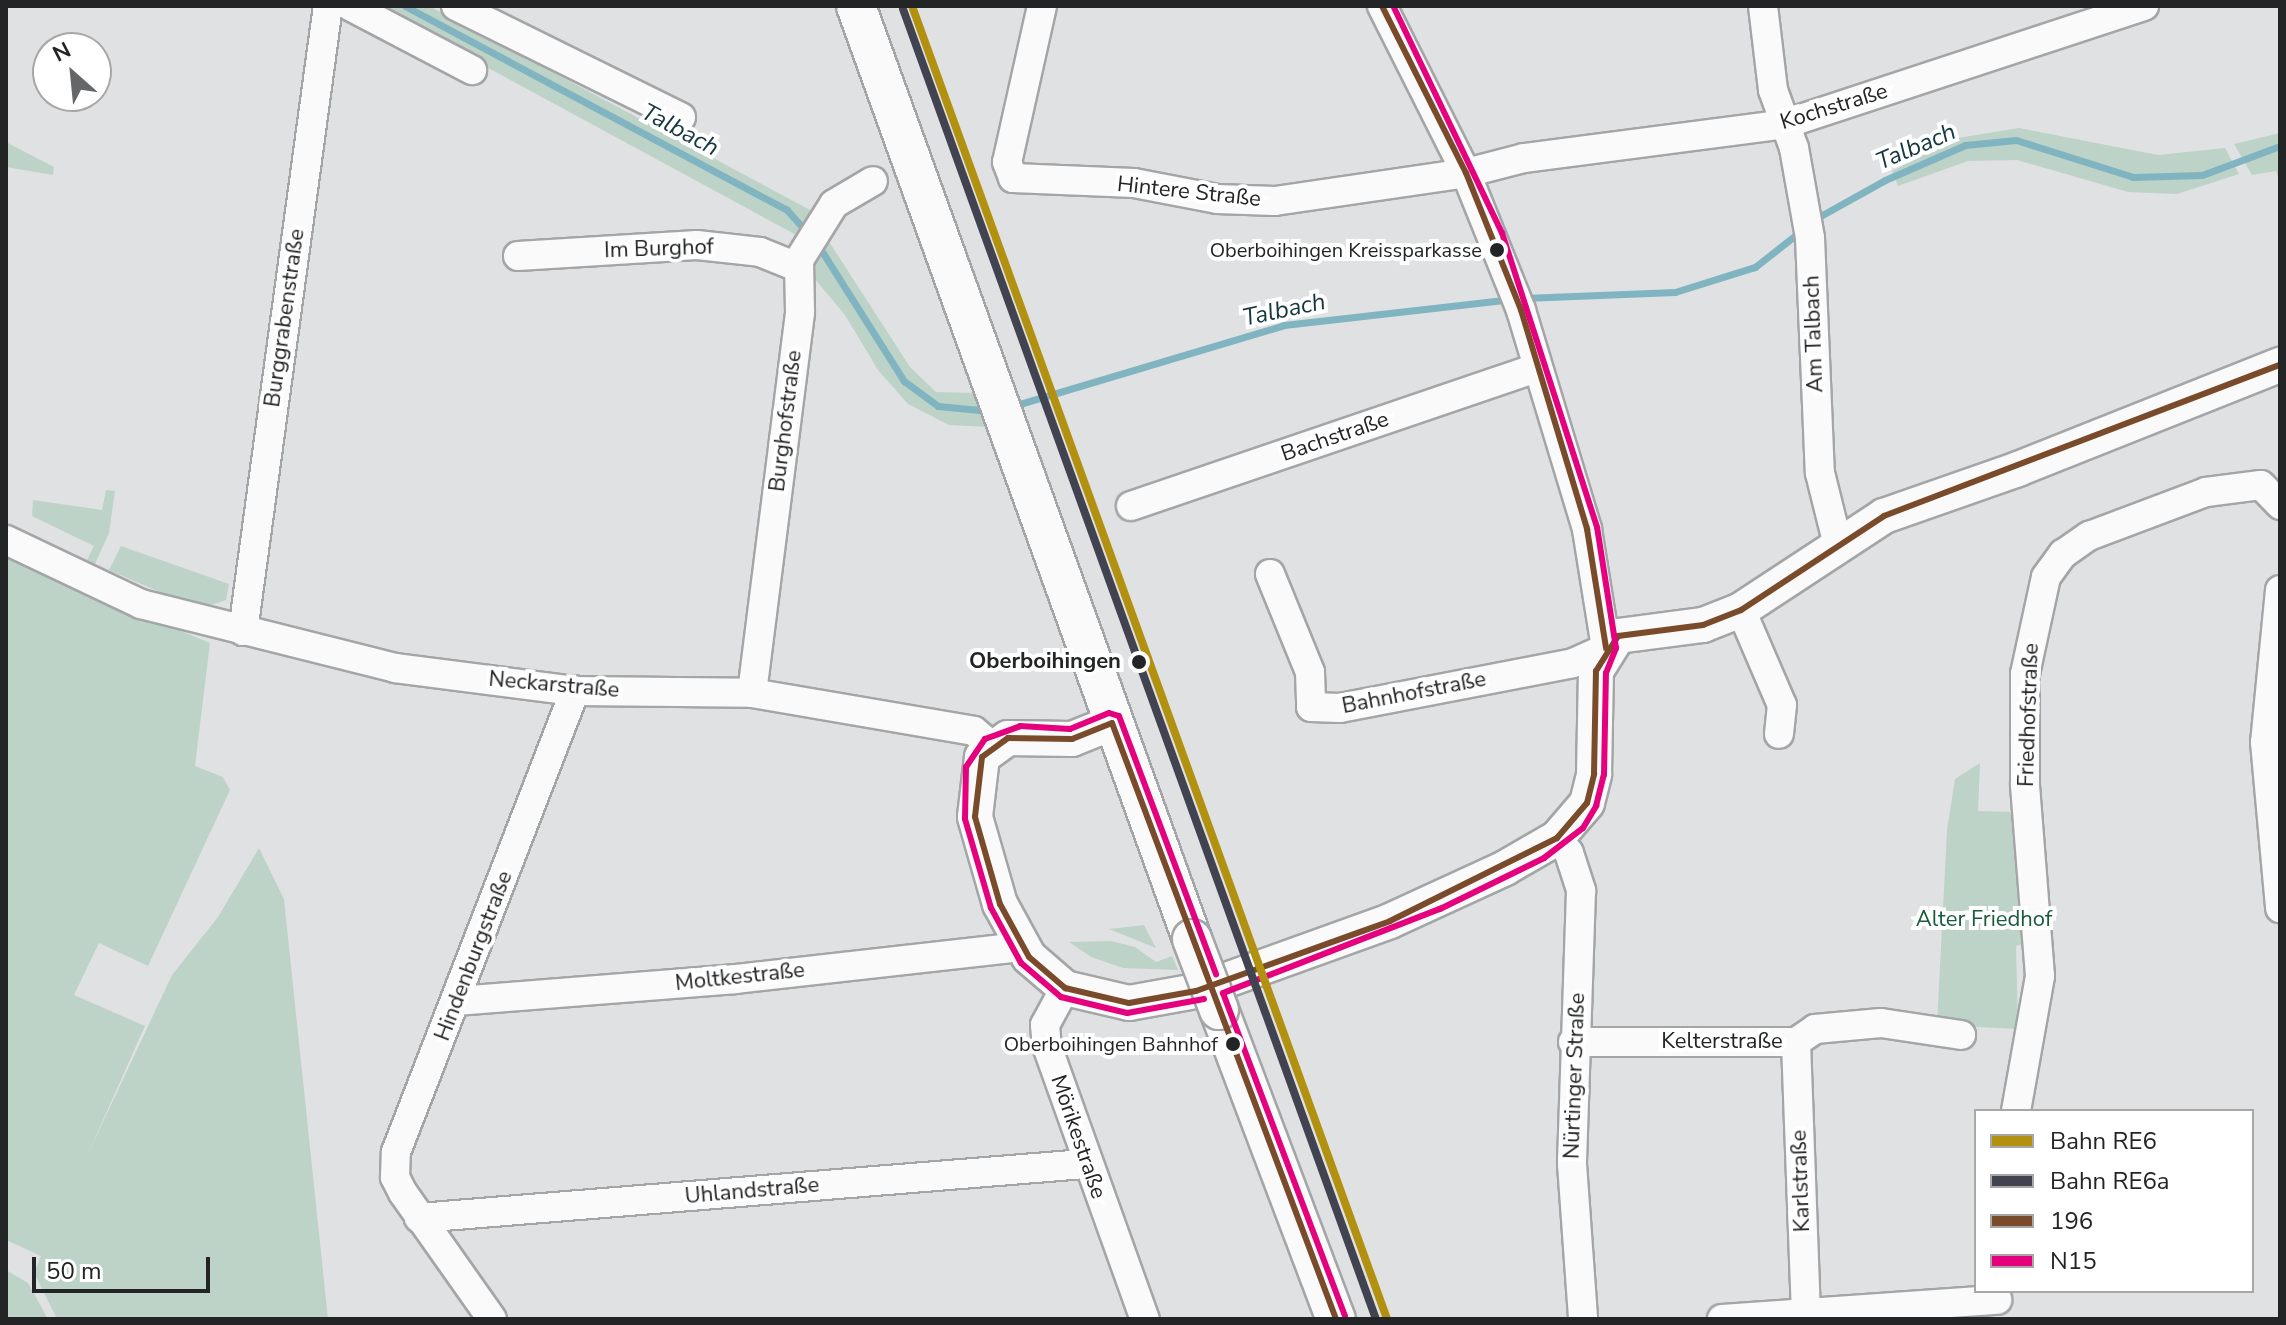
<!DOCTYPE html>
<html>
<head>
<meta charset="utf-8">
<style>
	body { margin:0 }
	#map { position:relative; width:2286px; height:1325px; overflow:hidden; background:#e0e1e3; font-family:"Nunito Sans",sans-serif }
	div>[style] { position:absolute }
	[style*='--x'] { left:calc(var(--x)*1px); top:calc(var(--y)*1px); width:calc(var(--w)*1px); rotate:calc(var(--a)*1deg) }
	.green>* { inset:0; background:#bed3c8 }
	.stream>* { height:7px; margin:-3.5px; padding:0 3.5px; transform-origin:3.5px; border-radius:3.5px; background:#81b4c1 }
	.roads { filter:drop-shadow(2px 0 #a4a5a6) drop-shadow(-2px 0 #a4a5a6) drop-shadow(0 2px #a4a5a6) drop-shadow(0 -2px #a4a5a6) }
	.minor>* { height:28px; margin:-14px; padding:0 14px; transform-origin:14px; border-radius:14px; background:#fafafb }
	.tertiary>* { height:34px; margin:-17px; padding:0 17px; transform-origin:17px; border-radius:17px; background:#fafafb }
	.secondary>* { height:38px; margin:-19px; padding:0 19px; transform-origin:19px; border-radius:19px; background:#fafafb }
	.bridges { filter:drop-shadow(2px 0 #a4a5a6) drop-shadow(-2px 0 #a4a5a6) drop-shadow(0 2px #a4a5a6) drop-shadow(0 -2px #a4a5a6) }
	.secondary-bridge>* { height:38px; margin:-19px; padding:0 19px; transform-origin:19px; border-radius:19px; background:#fafafb }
	.bus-1>* { height:6px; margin:-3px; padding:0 3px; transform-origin:3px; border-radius:3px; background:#7a4b2a }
	.bus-2>* { height:6px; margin:-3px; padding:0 3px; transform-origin:3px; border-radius:3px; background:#e5007d }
	.rail-1>* { height:8px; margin:-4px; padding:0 4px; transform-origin:4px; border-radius:4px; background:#b29111 }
	.rail-2>* { height:8px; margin:-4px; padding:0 4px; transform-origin:4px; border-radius:4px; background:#424351 }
	.dots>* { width:22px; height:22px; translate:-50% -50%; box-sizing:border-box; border:4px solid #fff; border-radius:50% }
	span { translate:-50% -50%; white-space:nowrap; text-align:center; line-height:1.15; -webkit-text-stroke:8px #fff; paint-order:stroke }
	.bus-label { font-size:20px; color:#232425 }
	.right { translate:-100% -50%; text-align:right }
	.street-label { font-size:22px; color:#232425 }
	.stop-label { font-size:22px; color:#232425; font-weight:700 }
	.park-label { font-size:22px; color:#195b3b }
	.water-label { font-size:24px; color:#143740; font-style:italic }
	.frame { position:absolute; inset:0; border:8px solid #232425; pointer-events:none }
	.legend { position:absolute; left:1974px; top:1109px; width:280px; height:184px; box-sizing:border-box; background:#fff; border:2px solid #a7a7a8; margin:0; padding:10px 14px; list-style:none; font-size:24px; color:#232425 }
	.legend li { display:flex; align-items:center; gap:16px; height:40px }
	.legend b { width:40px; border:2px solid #a7a7a8 }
	.north { position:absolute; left:32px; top:32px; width:80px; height:80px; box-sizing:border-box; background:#fff; border:2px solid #a7a7a8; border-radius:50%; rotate:333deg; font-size:22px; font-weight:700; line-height:32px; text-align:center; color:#232425 }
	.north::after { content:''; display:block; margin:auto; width:28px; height:36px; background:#656668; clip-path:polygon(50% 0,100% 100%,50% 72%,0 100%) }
	.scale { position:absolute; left:32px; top:1257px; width:178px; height:36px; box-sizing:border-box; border:4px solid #232425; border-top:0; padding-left:10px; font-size:24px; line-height:28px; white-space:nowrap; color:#232425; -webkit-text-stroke:6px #fff; paint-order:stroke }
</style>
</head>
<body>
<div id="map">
	<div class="green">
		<i style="clip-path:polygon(374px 6px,429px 6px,812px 211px,798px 236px)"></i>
		<i style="clip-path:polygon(2019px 128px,2158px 155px,2225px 148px,2239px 174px,2177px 194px,2128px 192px,2017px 160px,1968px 161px,1898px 186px,1892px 171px,1958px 138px)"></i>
		<i style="clip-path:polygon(2280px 133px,2280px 182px,2276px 171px,2252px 175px,2234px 144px)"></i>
		<i style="clip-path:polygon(6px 142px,54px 167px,53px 175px,6px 167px)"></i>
		<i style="clip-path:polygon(826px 237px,910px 367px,936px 392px,977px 393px,989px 427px,949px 425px,908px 404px,878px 370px,845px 315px,814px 278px,812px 258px)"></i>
		<i style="clip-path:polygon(106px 490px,115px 491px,109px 533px,95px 564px,87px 560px,94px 546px,32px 516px,33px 500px,102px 510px)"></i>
		<i style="clip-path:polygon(121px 546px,229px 584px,226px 600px,208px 606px,169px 596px,109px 570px)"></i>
		<i style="clip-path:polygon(6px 558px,210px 643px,195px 766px,223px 777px,230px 790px,148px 966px,99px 943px,74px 995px,145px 1026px,87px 1156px,172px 975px,218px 917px,259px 848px,284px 899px,328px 1319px,57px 1319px,34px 1273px,41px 1256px,6px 1240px)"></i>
		<i style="clip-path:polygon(1980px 763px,1978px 811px,2017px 812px,2029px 942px,2016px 946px,2018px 1029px,1937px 1025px,1947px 830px,1955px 779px)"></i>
		<i style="clip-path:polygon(1144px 925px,1156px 948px,1109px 929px)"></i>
		<i style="clip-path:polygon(1111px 941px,1135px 947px,1156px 962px,1172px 956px,1178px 970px,1123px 968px,1091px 957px,1069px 942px)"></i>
		<i style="clip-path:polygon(6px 1270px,28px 1283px,48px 1319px,6px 1319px)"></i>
	</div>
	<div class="stream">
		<i style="--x:405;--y:6;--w:433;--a:28.1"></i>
		<i style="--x:787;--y:210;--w:31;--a:48"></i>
		<i style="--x:1815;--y:219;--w:80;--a:-29.1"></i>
		<i style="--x:1885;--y:180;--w:87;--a:-23.6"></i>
		<i style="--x:1965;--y:145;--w:51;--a:-5.6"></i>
		<i style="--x:2016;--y:140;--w:123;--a:17.5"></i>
		<i style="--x:2133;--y:177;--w:69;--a:-1.7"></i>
		<i style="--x:2202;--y:175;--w:83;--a:-20.4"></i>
		<i style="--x:816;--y:242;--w:165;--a:57.7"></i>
		<i style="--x:904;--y:381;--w:42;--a:36.3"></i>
		<i style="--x:938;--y:406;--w:52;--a:5.5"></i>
		<i style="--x:1524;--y:298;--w:151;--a:-2.3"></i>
		<i style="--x:1675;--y:292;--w:84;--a:-17.4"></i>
		<i style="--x:1755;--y:267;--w:60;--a:-38.2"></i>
		<i style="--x:1013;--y:406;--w:283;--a:-16.6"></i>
		<i style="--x:1284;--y:325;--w:228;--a:-6.5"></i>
	</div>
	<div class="roads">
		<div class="minor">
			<i style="--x:350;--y:6;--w:138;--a:27.7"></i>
			<i style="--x:456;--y:6;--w:251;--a:26.3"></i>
			<i style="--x:1042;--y:6;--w:160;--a:102.6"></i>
			<i style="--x:1007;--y:162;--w:17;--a:69"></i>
			<i style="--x:1013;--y:178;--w:121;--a:2.4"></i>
			<i style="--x:1134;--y:183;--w:85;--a:10.9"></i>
			<i style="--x:1217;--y:199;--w:58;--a:2"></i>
			<i style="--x:1275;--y:201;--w:193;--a:-8.3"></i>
			<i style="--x:1466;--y:173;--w:60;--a:-14.5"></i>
			<i style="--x:1524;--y:158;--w:263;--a:-7.4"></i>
			<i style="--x:1785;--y:124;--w:378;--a:-18.2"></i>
			<i style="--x:1763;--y:6;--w:85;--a:83.2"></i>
			<i style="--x:1773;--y:90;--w:62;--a:70.1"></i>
			<i style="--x:1794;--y:148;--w:91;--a:79.9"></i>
			<i style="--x:1810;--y:238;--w:235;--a:87.6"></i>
			<i style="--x:1820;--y:473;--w:74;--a:76"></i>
			<i style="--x:518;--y:256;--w:179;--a:-3.5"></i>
			<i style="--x:697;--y:245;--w:63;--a:6.3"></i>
			<i style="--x:760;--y:252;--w:40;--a:22"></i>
			<i style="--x:1131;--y:506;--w:429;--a:-18.8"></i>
			<i style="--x:6;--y:540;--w:149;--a:25.4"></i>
			<i style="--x:141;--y:604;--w:262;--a:14.1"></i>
			<i style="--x:395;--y:668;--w:181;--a:7.3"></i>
			<i style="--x:575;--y:691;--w:177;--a:0.6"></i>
			<i style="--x:752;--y:693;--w:225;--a:9.7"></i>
			<i style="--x:974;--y:731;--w:23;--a:40"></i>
			<i style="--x:1270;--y:574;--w:106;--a:67.8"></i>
			<i style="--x:1310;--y:672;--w:35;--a:88"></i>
			<i style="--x:1311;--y:707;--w:29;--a:2"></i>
			<i style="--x:1340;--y:708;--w:237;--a:-10.9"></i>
			<i style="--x:1573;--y:663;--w:36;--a:-24"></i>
			<i style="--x:1606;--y:648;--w:121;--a:-99.1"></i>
			<i style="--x:1587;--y:529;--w:229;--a:-106.8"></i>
			<i style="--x:1521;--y:310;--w:148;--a:-111.9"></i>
			<i style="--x:1466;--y:173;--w:187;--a:-116.7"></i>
			<i style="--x:2280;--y:590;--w:153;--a:95.6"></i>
			<i style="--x:2265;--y:742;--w:167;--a:84.8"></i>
			<i style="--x:1741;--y:610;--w:103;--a:66.7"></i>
			<i style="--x:1782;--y:705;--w:29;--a:96"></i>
			<i style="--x:243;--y:631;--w:631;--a:-82.26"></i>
			<i style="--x:752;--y:693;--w:384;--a:-82.8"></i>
			<i style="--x:800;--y:312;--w:52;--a:-91.1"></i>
			<i style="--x:799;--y:260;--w:66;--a:-58"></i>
			<i style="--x:834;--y:204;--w:45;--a:-30.5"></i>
			<i style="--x:1557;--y:838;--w:19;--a:51"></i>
			<i style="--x:1569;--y:853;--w:40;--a:72"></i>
			<i style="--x:1581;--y:891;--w:273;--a:91.9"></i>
			<i style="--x:1572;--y:1164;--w:155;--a:85.9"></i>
			<i style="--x:1065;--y:988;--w:42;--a:118.4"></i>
			<i style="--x:1045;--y:1025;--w:21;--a:85"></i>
			<i style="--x:1047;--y:1046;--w:290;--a:70.3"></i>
			<i style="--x:457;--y:1001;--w:279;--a:-4.5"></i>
			<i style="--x:735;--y:979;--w:289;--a:-6.4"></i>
			<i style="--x:1573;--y:1042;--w:223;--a:0"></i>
			<i style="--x:1796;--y:1042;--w:23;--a:-34"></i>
			<i style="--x:1815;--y:1029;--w:66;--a:-5.2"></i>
			<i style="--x:1881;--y:1023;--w:81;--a:8.5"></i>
			<i style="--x:1796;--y:1042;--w:277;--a:87.9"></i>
			<i style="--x:2016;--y:1111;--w:137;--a:-79.9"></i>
			<i style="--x:2040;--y:976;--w:193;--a:-94.5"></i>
			<i style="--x:2025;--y:784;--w:110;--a:-90"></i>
			<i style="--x:2025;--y:674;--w:99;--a:-77.8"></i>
			<i style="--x:2046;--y:577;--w:29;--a:-54"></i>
			<i style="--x:2063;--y:554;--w:32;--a:-35"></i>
			<i style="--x:2089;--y:536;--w:125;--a:-20.6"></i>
			<i style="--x:2206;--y:492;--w:55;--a:-7.3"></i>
			<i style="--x:2261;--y:485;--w:28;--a:46"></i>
			<i style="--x:419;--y:1218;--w:668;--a:-4.64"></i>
			<i style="--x:492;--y:1319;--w:154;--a:-125.2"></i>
			<i style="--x:403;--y:1193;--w:18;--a:-117"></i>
			<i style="--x:395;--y:1177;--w:25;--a:-88"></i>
			<i style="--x:396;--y:1152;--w:495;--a:-68.8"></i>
			<i style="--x:1722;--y:1319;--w:276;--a:-4"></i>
		</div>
		<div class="tertiary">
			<i style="--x:1112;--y:723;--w:43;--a:158.2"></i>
			<i style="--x:1072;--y:739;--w:64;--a:-179.1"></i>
			<i style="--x:1008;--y:738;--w:32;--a:144"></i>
			<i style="--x:982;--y:757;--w:60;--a:96.7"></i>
			<i style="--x:975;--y:817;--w:91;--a:74"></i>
			<i style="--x:1000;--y:904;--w:60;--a:61.3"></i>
			<i style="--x:1029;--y:957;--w:48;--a:40.7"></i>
			<i style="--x:1065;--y:988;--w:66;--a:13.2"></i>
			<i style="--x:1129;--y:1003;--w:68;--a:-10.2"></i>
			<i style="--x:1196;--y:991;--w:206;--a:-19.8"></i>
			<i style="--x:1390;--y:921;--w:127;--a:-24.7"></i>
			<i style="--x:1505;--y:868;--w:60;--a:-30"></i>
			<i style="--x:1557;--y:838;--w:46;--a:-49.4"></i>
			<i style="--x:1587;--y:803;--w:30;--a:-76"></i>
			<i style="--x:1594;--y:774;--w:103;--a:-88.9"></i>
			<i style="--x:1596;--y:671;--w:41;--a:-57.8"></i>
			<i style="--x:1618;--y:636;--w:86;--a:-7.4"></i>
			<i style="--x:1703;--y:625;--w:41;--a:-21.5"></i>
			<i style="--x:1741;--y:610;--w:171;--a:-33.3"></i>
			<i style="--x:1884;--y:516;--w:142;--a:-19.3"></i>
			<i style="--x:2018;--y:469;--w:282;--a:-21.7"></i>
		</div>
		<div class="secondary">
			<i style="--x:856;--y:6;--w:992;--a:70.19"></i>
			<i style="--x:1219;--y:1010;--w:330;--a:69.3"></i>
		</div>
	</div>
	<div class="bridges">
		<div class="secondary-bridge">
			<i style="--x:1192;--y:939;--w:76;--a:69.2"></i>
		</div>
	</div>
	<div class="bus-1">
		<i style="--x:1382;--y:6;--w:187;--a:63.3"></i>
		<i style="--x:1466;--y:173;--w:148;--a:68.1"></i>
		<i style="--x:1521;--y:310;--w:229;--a:73.2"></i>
		<i style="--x:1587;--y:529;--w:121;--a:80.9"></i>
		<i style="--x:1112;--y:723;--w:43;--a:158.2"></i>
		<i style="--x:1072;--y:739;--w:64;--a:-179.1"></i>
		<i style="--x:1008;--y:738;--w:32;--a:144"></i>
		<i style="--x:982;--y:757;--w:60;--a:96.7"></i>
		<i style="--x:975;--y:817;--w:91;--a:74"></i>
		<i style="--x:1000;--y:904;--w:60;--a:61.3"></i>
		<i style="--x:1029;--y:957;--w:48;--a:40.7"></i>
		<i style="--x:1065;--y:988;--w:66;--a:13.2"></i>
		<i style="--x:1129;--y:1003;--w:68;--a:-10.2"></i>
		<i style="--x:1196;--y:991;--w:206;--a:-19.8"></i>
		<i style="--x:1390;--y:921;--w:186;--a:-26.4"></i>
		<i style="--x:1557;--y:838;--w:46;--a:-49.4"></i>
		<i style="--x:1587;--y:803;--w:30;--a:-76"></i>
		<i style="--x:1594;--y:774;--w:103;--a:-88.9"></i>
		<i style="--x:1596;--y:671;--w:41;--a:-57.8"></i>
		<i style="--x:1618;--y:636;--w:86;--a:-7.4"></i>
		<i style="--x:1703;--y:625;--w:41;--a:-21.5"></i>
		<i style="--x:1741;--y:610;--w:171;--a:-33.3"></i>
		<i style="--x:1884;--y:516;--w:424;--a:-20.9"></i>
		<i style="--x:1112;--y:723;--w:637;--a:69.4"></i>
	</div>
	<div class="bus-2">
		<i style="--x:1204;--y:999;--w:78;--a:169.7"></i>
		<i style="--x:1127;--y:1013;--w:68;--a:-166.4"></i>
		<i style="--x:1061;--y:997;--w:52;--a:-139.6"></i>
		<i style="--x:1021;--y:963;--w:63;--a:-118.6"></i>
		<i style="--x:991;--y:908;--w:93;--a:-106.3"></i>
		<i style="--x:965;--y:819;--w:52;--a:-88.9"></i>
		<i style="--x:966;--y:767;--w:34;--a:-56"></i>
		<i style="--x:985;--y:739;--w:37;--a:-20"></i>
		<i style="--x:1020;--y:726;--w:50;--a:3.4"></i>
		<i style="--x:1070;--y:729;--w:42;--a:-22.3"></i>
		<i style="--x:1109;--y:713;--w:10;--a:17"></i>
		<i style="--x:1119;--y:716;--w:276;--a:69.4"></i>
		<i style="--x:1345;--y:1316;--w:345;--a:-110.7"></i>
		<i style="--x:1223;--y:993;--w:233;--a:-21.2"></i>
		<i style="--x:1440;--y:909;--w:116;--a:-26.1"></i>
		<i style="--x:1544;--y:858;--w:49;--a:-37.6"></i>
		<i style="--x:1583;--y:828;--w:26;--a:-59"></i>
		<i style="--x:1596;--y:806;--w:32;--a:-76"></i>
		<i style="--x:1604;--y:775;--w:102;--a:-88.9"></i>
		<i style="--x:1606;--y:673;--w:27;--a:-68"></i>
		<i style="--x:1616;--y:648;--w:122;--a:-98.9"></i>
		<i style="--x:1597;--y:527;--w:309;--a:-107.9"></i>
		<i style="--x:1502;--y:233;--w:252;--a:-115.6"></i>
	</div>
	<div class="rail-1">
		<i style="--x:912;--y:6;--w:1396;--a:70.11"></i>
	</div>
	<div class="rail-2">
		<i style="--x:903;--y:9;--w:1393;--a:70.15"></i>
	</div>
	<div class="dots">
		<i style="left:1497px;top:250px;background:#232425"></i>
		<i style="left:1139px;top:662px;background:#232425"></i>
		<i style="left:1233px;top:1044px;background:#232425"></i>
	</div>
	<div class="bus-label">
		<span class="right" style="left:1482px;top:250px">Oberboihingen Kreissparkasse</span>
		<span class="right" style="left:1218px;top:1044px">Oberboihingen Bahnhof</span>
	</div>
	<div class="street-label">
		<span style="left:1834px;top:107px;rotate:-17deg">Kochstraße</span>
		<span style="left:1189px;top:192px;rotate:6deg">Hintere Straße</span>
		<span style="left:659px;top:249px;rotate:-2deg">Im Burghof</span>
		<span style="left:285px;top:318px;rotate:-82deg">Burggrabenstraße</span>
		<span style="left:1814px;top:334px;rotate:-92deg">Am Talbach</span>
		<span style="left:786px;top:421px;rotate:-83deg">Burghofstraße</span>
		<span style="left:1335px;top:437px;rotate:-19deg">Bachstraße</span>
		<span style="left:554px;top:685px;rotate:5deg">Neckarstraße</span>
		<span style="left:1414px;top:693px;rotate:-11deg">Bahnhofstraße</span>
		<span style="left:2029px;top:715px;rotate:-88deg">Friedhofstraße</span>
		<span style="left:474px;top:956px;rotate:-69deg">Hindenburgstraße</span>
		<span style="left:740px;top:977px;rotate:-6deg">Moltkestraße</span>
		<span style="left:1722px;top:1042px">Kelterstraße</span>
		<span style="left:1575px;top:1076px;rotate:-88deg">Nürtinger Straße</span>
		<span style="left:1078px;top:1137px;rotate:71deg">Mörikestraße</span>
		<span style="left:1801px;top:1181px;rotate:-92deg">Karlstraße</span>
		<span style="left:752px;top:1191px;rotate:-5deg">Uhlandstraße</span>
	</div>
	<div class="stop-label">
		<span class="right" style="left:1121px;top:662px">Oberboihingen</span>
	</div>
	<div class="park-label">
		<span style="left:1984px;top:920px">Alter Friedhof</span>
	</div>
	<div class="water-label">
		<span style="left:680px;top:130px;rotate:28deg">Talbach</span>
		<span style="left:1916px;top:147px;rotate:-23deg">Talbach</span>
		<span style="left:1284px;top:310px;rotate:-12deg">Talbach</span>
	</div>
	<div class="frame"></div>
	<ul class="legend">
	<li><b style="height:10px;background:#b29111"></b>Bahn RE6</li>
	<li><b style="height:10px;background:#424351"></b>Bahn RE6a</li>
	<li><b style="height:10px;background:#7a4b2a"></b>196</li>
	<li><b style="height:10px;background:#e5007d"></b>N15</li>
	</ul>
	<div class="north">N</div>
	<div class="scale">50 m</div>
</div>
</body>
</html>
